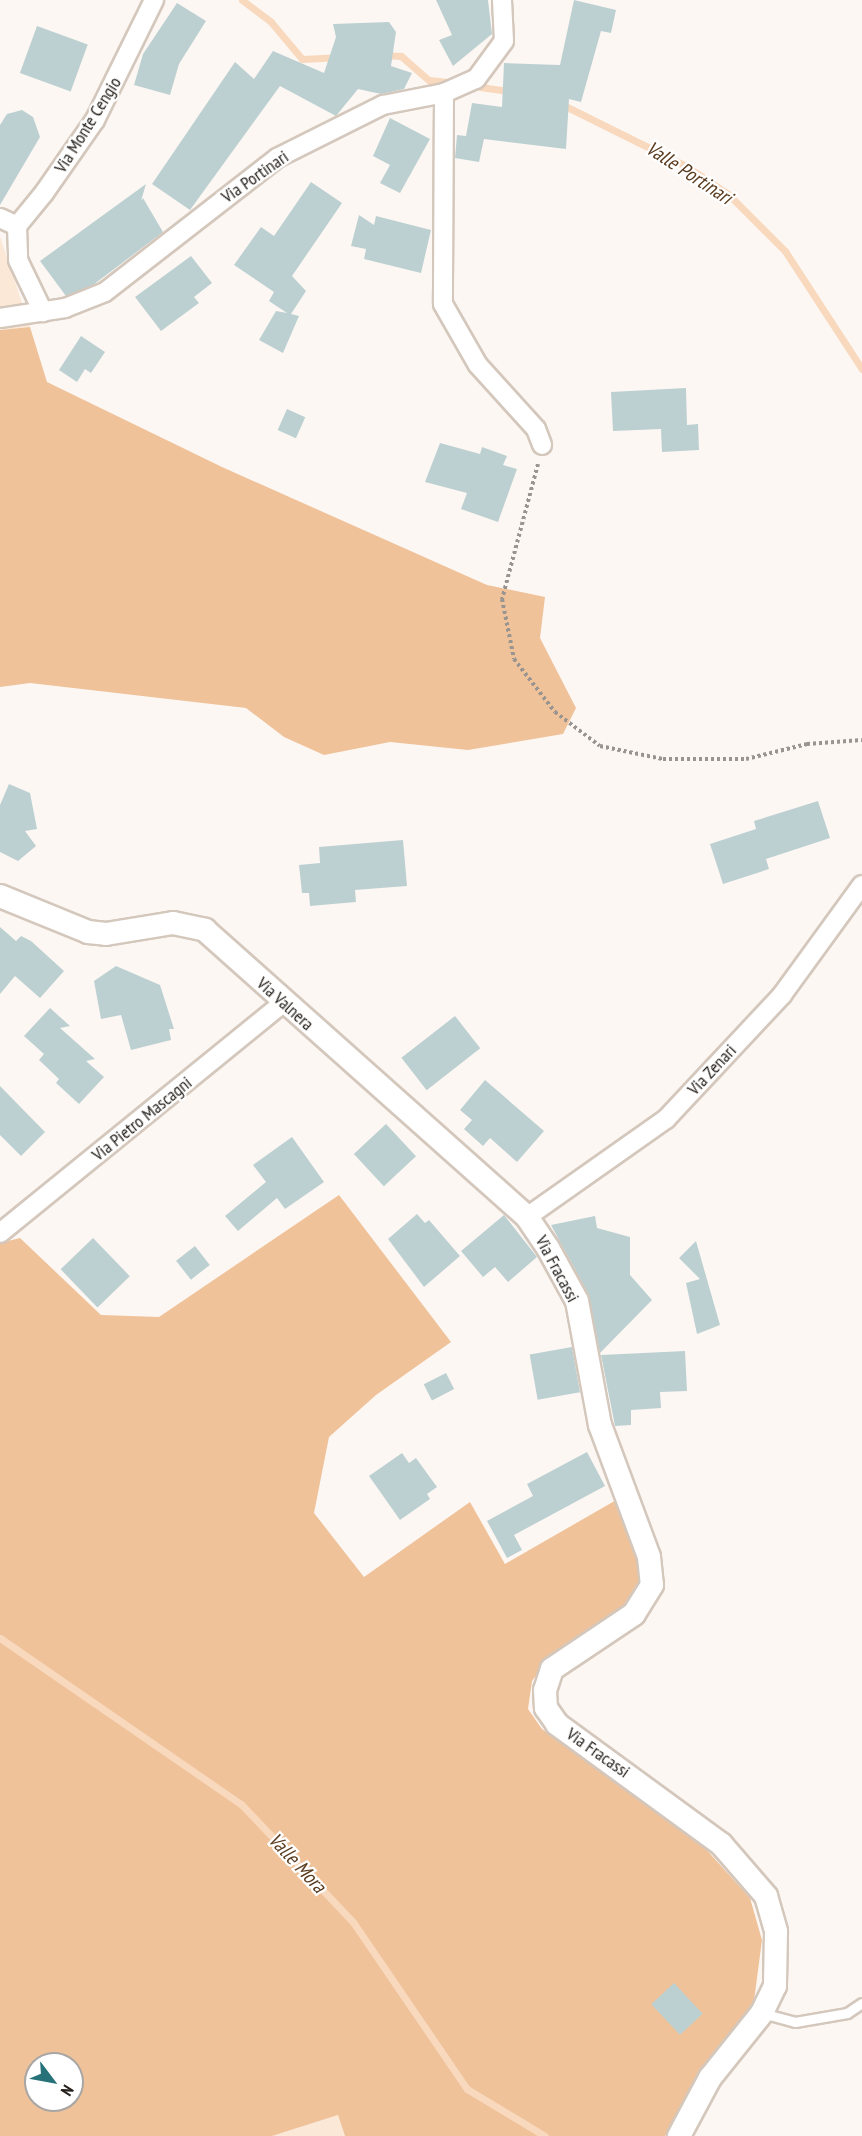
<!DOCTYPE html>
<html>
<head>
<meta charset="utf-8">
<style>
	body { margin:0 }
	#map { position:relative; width:862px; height:2136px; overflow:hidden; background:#fdf7f3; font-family:"PT Sans Narrow",sans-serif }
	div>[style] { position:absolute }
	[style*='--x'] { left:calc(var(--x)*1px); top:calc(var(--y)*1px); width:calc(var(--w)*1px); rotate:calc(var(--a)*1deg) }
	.built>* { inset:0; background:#fce8d7 }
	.green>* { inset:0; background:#efc29a }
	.stream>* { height:7px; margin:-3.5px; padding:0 3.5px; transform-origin:3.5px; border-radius:3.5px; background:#f8d9be }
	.building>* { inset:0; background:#bcd0d2; transform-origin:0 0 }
	.path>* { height:4px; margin-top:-2px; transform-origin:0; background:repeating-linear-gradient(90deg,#999490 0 3px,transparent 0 6px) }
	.roads { filter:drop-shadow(2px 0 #d4c7bc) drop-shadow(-2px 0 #d4c7bc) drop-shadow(0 2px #d4c7bc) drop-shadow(0 -2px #d4c7bc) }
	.service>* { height:9px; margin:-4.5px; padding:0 4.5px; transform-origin:4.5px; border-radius:4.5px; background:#fff }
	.minor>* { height:18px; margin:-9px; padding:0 9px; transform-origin:9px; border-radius:9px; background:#fff }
	.tertiary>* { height:22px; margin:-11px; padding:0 11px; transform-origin:11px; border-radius:11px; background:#fff }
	span { translate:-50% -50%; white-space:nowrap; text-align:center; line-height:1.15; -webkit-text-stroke:4.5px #fff; paint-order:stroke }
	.street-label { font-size:18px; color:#25201c }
	.water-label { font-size:20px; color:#5b3c1f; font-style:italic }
	.north { position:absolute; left:24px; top:2052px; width:60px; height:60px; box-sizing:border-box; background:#fff; border:2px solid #a8a6a4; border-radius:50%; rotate:122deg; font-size:16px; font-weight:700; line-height:24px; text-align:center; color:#25201c }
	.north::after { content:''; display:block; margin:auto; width:21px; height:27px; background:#277179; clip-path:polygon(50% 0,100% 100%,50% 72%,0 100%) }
</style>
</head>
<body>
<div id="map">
	<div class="built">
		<i style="clip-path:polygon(0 236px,30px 327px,0 330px)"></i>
		<i style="clip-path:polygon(338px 2115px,345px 2136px,272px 2136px)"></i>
	</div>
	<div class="green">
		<i style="clip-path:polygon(30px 327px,47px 382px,222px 467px,487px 585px,545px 597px,540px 638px,576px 708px,563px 734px,468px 750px,390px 742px,324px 755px,284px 737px,246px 708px,30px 683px,0 687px,0 330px)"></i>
		<i style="clip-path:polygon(evenodd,339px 1195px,451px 1342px,376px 1395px,329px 1437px,314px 1513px,364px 1577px,470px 1502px,505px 1564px,618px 1499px,636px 1548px,641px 1582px,629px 1602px,554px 1652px,532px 1681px,528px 1709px,542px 1729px,685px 1826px,750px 1898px,762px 1940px,754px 2001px,708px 2063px,665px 2136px,345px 2136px,338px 2115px,272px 2136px,0 2136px,0 1243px,20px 1238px,101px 1315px,159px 1317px,339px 1195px,36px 2064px,72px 2064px,72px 2100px,36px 2100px,36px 2064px)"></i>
	</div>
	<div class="stream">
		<i style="--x:242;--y:0;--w:36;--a:37"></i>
		<i style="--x:271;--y:22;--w:48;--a:50"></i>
		<i style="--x:302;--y:59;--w:35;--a:-3"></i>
		<i style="--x:384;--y:55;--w:17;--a:3"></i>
		<i style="--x:401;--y:56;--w:37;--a:41"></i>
		<i style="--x:429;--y:80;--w:19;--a:6"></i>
		<i style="--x:480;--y:87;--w:30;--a:8"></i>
		<i style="--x:561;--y:104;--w:140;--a:26.4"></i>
		<i style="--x:686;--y:166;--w:50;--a:33.7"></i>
		<i style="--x:728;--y:194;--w:81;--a:45"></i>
		<i style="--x:785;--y:251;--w:141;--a:56.9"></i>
		<i style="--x:0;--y:1638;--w:293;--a:34.6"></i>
		<i style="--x:241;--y:1804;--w:163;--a:46.5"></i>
		<i style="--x:353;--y:1922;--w:202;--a:55.7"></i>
		<i style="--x:467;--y:2089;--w:91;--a:31.1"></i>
	</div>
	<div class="building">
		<i style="clip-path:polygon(436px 0,488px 0,492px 34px,453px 66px,439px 40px,452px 35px)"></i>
		<i style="clip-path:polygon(574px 0,616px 10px,611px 33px,601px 31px,581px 102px,569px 99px,566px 149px,484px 139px,479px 162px,455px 158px,457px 135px,466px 136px,472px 103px,502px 107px,504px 63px,560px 65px)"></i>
		<i style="clip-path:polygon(177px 3px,206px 21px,179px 64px,170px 95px,134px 85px,143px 54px)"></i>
		<i style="clip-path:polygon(389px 22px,396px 32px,391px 66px,412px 73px,404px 89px,381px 94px,358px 89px,336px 116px,280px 86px,190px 210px,152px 184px,235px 62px,254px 79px,273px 51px,324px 73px,336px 37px,333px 24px)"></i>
		<i style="left:37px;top:26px;width:54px;height:50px;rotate:20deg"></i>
		<i style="clip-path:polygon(22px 110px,33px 117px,40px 137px,0 205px,0 125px,7px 114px)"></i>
		<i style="clip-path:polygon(390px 118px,430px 139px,400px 193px,380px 183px,390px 165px,373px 156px)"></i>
		<i style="clip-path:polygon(311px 182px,342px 203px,292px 276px,306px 291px,291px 314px,299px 316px,283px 353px,259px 340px,276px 311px,287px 313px,269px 301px,274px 292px,234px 265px,261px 227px,274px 236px)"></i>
		<i style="clip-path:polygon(146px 184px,141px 201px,143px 198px,163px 232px,93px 285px,66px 296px,40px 261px)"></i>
		<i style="clip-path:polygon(359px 215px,374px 225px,376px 216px,431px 230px,421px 273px,364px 259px,366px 249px,351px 246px)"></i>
		<i style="clip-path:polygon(191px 256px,212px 283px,194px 297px,199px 303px,161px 331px,135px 297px)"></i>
		<i style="clip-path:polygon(81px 336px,105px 352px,91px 373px,85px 369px,77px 382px,59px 370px)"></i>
		<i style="clip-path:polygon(686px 388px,687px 425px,698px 424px,699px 450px,662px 452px,661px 429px,613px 431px,611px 392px)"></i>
		<i style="left:287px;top:409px;width:20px;height:23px;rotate:24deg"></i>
		<i style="clip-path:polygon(440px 443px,480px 454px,482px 447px,507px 456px,503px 465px,517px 469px,498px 522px,461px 509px,467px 493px,425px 482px)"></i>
		<i style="clip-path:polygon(9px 784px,30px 793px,37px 829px,25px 831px,36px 846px,18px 861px,0 852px,0 805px)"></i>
		<i style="clip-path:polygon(818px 801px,830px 838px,766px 859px,769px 869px,723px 884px,710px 844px,756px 829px,754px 821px)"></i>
		<i style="clip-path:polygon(403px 840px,407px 886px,355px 890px,356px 902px,310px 906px,309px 893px,302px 893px,299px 865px,320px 863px,319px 847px)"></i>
		<i style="clip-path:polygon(0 927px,16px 941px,21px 936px,31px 941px,64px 971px,40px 998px,15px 976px,0 994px)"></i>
		<i style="clip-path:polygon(116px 966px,160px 985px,174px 1029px,169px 1029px,171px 1040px,131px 1050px,121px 1015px,101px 1019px,94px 981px)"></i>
		<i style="clip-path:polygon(50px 1008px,70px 1026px,60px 1028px,95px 1059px,86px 1061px,104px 1077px,79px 1104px,56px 1083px,59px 1079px,39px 1060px,44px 1054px,24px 1036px)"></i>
		<i style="left:455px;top:1016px;width:41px;height:68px;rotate:52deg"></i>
		<i style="clip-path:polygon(485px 1080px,544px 1131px,517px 1162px,490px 1138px,483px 1146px,464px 1129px,472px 1120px,460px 1110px)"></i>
		<i style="clip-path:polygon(0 1086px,45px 1132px,21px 1156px,0 1135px)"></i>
		<i style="left:386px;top:1124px;width:44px;height:44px;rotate:47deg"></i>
		<i style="clip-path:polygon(292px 1137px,324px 1182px,285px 1209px,277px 1198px,238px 1231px,225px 1216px,266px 1182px,253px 1165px)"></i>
		<i style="clip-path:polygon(417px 1214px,425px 1223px,429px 1220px,460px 1256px,424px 1287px,388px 1239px)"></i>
		<i style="clip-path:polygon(504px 1215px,537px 1257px,508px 1282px,495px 1267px,483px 1277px,461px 1251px)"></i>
		<i style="clip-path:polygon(595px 1216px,597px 1228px,630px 1237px,630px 1275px,652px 1300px,600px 1353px,589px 1295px,551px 1225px)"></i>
		<i style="left:93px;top:1238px;width:53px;height:45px;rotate:46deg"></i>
		<i style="clip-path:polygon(696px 1241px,720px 1325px,697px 1334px,686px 1283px,700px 1279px,679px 1258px)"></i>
		<i style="left:195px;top:1246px;width:24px;height:24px;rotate:52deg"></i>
		<i style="left:572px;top:1347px;width:46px;height:43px;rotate:80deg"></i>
		<i style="clip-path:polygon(685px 1351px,687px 1391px,660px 1392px,661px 1408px,631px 1410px,631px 1425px,615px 1426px,601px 1355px)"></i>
		<i style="left:446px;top:1373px;width:18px;height:25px;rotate:63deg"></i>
		<i style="clip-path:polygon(587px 1452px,605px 1486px,514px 1535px,522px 1550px,507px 1558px,487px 1521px,533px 1496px,527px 1484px)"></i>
		<i style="clip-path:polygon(402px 1453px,409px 1463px,416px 1458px,437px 1487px,427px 1494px,430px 1499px,400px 1520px,369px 1476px)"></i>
		<i style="left:674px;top:1983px;width:42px;height:31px;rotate:47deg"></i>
	</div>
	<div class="path">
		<i style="--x:538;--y:464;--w:140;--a:104.9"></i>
		<i style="--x:502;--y:599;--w:61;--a:78.7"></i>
		<i style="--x:514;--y:659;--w:67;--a:52.3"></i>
		<i style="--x:555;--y:712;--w:56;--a:37.1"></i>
		<i style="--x:600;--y:746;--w:64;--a:11.7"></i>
		<i style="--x:663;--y:759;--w:83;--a:0"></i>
		<i style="--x:746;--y:759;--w:63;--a:-13.8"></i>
		<i style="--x:807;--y:744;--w:55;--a:-4.2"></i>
	</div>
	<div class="roads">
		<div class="service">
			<i style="--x:762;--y:2013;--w:34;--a:15"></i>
			<i style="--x:795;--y:2022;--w:53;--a:-9.8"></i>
			<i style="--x:847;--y:2013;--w:18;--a:-34"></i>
		</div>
		<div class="minor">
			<i style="--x:444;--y:93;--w:211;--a:90.3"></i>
			<i style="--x:443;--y:304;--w:70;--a:60.2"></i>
			<i style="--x:478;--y:365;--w:86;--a:47.8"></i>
			<i style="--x:536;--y:429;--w:17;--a:69"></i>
			<i style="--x:0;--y:218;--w:19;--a:25"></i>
			<i style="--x:17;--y:226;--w:43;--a:-50.7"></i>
			<i style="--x:44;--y:193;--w:89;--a:-55.1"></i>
			<i style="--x:95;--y:120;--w:134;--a:-63.8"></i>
			<i style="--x:17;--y:226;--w:34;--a:88"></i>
			<i style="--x:18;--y:260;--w:58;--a:64.3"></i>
			<i style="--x:0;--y:318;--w:66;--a:-8.7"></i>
			<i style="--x:65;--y:308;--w:43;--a:-21.8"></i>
			<i style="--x:105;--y:292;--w:218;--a:-37.9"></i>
			<i style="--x:277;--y:158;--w:119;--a:-26.6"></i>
			<i style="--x:383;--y:105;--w:62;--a:-11.1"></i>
			<i style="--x:444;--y:93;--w:35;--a:-24"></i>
			<i style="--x:476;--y:79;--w:47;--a:-53.6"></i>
			<i style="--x:504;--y:41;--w:41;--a:-92.8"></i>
			<i style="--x:527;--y:1217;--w:170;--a:-35.2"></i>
			<i style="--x:666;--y:1119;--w:170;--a:-46.9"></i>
			<i style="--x:782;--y:995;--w:136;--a:-54"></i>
			<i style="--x:0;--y:1233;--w:363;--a:-39.1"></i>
		</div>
		<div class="tertiary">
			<i style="--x:0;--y:896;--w:95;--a:22.2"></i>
			<i style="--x:88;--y:932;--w:18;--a:6"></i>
			<i style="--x:106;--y:934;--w:68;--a:-9.3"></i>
			<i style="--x:173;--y:923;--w:33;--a:12"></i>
			<i style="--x:205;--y:930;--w:431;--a:41.7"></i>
			<i style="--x:527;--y:1217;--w:37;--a:56"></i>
			<i style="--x:548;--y:1248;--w:60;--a:61.3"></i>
			<i style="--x:577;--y:1301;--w:126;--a:79.5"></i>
			<i style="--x:600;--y:1425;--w:141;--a:69.6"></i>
			<i style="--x:649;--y:1557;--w:28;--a:84"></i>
			<i style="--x:652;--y:1585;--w:34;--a:122"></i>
			<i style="--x:634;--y:1614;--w:99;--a:146.1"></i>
			<i style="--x:552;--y:1669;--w:22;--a:108"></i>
			<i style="--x:545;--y:1690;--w:18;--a:87"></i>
			<i style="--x:546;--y:1708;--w:19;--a:55"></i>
			<i style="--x:557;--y:1724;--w:203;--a:36.2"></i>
			<i style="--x:721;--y:1844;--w:69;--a:49.1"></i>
			<i style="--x:766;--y:1896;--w:37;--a:74"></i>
			<i style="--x:776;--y:1932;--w:54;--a:91.1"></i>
			<i style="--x:775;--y:1986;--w:30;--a:116"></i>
			<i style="--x:762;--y:2013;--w:83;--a:128.7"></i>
			<i style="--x:710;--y:2078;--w:66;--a:118.1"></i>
		</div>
	</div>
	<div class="street-label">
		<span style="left:88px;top:125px;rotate:-58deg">Via Monte Cengio</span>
		<span style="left:255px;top:177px;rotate:-35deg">Via Portinari</span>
		<span style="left:285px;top:1004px;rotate:42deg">Via Valnera</span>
		<span style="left:712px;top:1070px;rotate:-47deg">Via Zenari</span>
		<span style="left:142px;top:1119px;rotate:-39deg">Via Pietro Mascagni</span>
		<span style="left:557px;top:1269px;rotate:62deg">Via Fracassi</span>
		<span style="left:598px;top:1753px;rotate:35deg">Via Fracassi</span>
	</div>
	<div class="water-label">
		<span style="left:689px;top:173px;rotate:33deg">Valle Portinari</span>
		<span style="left:297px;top:1863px;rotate:47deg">Valle Mora</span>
	</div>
	<div class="north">N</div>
</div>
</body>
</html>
